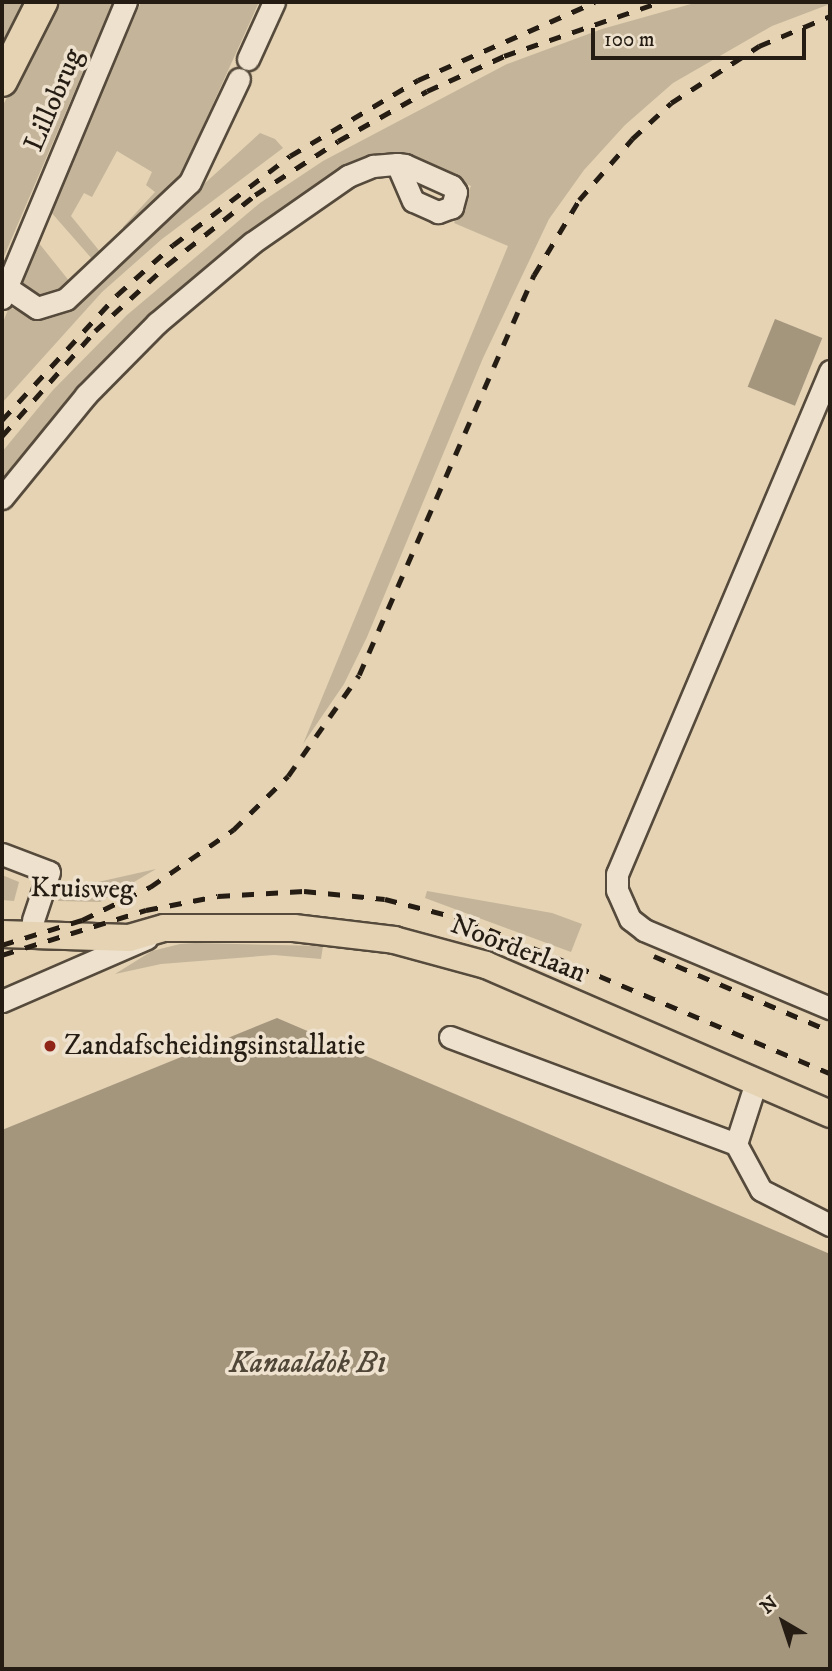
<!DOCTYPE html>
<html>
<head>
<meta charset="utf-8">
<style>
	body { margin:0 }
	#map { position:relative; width:832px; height:1671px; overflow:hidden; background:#e5d3b4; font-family:"IM FELL DW Pica",serif }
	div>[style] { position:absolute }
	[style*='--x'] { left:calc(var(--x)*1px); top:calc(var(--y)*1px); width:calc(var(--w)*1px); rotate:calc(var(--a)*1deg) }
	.green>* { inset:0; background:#c4b499 }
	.water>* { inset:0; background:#a4957d; transform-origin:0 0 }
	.roads { filter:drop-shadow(2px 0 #554a3b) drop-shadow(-2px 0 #554a3b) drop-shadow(0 2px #554a3b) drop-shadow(0 -2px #554a3b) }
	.minor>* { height:21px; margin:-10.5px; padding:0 10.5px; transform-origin:10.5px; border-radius:10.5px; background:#eee2ce }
	.major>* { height:26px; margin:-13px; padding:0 13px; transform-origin:13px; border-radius:13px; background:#e5d3b4 }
	.highway>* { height:30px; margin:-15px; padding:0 15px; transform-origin:15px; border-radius:15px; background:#e5d3b4 }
	.rail>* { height:4.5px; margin-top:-2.25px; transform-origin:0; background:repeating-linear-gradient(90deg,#251d13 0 12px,transparent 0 24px) }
	.dots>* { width:19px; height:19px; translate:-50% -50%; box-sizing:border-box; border:4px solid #eee2ce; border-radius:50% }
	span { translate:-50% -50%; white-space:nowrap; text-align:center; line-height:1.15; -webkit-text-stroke:7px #eee2ce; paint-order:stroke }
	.street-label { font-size:28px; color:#251d13 }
	.poi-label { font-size:28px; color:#251d13 }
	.left { translate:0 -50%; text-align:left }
	.water-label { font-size:30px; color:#514738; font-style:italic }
	.frame { position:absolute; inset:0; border:4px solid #251d13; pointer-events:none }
	.north { position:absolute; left:748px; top:1587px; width:70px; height:70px; -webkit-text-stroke:5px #eee2ce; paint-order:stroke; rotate:321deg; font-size:19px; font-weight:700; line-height:28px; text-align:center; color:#251d13 }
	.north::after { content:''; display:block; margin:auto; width:24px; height:32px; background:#251d13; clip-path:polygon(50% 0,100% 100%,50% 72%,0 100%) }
	.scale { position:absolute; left:591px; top:28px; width:215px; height:32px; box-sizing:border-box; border:4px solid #251d13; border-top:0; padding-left:9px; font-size:21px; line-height:24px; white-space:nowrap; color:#251d13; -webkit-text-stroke:5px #eee2ce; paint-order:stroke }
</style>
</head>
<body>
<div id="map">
	<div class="green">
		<i style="clip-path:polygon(2px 2px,24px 2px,2px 43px)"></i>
		<i style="clip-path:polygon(57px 2px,113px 2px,2px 261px,2px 107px)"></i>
		<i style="clip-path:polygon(141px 2px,259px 2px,179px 179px,128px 232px,123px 227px,155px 192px,146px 185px,152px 172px,117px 151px,92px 197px,84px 193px,71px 216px,101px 253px,93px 260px,50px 211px)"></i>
		<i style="clip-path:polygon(698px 2px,830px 4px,772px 26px,673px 83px,625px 125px,584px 170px,549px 219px,483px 358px,367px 637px,344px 684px,303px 744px,508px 246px,454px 223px,471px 186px,397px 152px,355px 163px,294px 203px,2px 486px,2px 452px,53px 390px,127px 315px,260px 203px,323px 161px,507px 64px,602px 29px)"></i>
		<i style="clip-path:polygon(260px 133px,275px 139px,283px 148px,162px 239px,102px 292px,2px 403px,2px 325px,9px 307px,40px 320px,61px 314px)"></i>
		<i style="clip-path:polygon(38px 242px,70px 282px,51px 297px,37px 299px,22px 284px)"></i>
		<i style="clip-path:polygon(156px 869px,100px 902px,58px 901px,58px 891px)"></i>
		<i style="clip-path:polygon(2px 875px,19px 882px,14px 901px,2px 900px)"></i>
		<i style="clip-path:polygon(427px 891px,552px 913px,582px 924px,571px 952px,425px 898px)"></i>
		<i style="clip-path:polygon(180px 944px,195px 943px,323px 946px,321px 959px,274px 955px,161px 964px,115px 974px,152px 951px)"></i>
	</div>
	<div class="water">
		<i style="left:775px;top:319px;width:51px;height:73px;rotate:22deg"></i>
		<i style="clip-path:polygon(277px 1018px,830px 1254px,830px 1669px,2px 1669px,2px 1130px)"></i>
	</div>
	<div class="roads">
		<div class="minor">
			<i style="--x:248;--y:59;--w:63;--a:-65.5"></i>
			<i style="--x:6;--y:287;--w:37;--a:34"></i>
			<i style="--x:37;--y:308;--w:30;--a:-17"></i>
			<i style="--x:66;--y:299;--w:170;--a:-43.3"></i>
			<i style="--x:190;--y:182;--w:114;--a:-64.6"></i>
			<i style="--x:2;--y:298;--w:321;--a:-67.3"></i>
			<i style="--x:830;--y:371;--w:546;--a:112.95"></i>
			<i style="--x:617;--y:874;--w:16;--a:90"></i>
			<i style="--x:617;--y:890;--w:32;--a:66"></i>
			<i style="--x:630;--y:919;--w:18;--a:38"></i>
			<i style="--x:644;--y:930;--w:202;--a:22.8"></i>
			<i style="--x:2;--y:498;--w:133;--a:-50.8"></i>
			<i style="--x:86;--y:395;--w:101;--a:-45.4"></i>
			<i style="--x:157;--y:323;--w:124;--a:-40.1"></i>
			<i style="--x:252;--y:243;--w:117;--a:-34.9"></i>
			<i style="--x:348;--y:176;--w:27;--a:-22"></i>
			<i style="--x:373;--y:166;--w:24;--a:-5"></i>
			<i style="--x:397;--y:164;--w:8;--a:7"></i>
			<i style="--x:405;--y:165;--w:51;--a:24.1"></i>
			<i style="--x:452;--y:186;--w:7;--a:56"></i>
			<i style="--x:456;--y:192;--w:16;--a:105"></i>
			<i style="--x:452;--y:207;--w:15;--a:160"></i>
			<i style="--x:438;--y:212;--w:27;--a:-156"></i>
			<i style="--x:413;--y:201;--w:40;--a:-113.4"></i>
			<i style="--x:2;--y:854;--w:50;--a:21"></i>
			<i style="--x:49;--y:872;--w:51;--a:108.4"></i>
			<i style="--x:2;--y:1001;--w:158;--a:-23.5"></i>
			<i style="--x:450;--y:1037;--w:305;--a:20.5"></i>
			<i style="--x:736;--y:1144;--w:65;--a:-72.1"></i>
			<i style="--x:736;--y:1144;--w:52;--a:61.5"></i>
			<i style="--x:761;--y:1190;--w:77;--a:26.9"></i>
		</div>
		<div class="major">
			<i style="--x:2;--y:934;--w:127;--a:1.8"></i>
			<i style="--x:129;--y:938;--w:36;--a:-16"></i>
			<i style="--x:164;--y:928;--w:130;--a:0"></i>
			<i style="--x:294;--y:928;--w:101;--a:6.8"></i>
			<i style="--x:394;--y:940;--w:95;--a:15.2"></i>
			<i style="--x:486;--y:965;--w:375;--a:23.4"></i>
		</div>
		<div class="highway">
			<i style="--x:2;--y:81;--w:89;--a:-63.1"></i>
		</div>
	</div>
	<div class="rail">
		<i style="--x:2;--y:420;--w:170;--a:-47.4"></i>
		<i style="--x:117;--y:295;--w:75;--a:-41.8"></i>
		<i style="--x:173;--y:245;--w:147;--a:-37.3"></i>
		<i style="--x:290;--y:156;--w:149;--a:-30.7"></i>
		<i style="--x:418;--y:80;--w:193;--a:-23.8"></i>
		<i style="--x:2;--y:436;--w:140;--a:-48.5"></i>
		<i style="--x:95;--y:331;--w:98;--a:-42.5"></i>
		<i style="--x:167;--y:265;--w:112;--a:-38.5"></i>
		<i style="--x:255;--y:195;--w:99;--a:-33"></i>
		<i style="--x:338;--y:141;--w:102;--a:-29.3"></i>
		<i style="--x:427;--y:91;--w:85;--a:-24.4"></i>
		<i style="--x:504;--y:56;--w:165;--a:-19.1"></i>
		<i style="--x:2;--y:945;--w:84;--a:-17.4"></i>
		<i style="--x:82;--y:920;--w:76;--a:-25.9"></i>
		<i style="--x:150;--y:887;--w:101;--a:-34.5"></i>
		<i style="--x:233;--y:830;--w:77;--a:-44.5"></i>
		<i style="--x:288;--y:776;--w:123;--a:-54.9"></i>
		<i style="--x:359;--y:675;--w:437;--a:-66.4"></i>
		<i style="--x:534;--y:275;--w:87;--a:-59"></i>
		<i style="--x:579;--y:200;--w:81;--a:-49"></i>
		<i style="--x:632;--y:139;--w:53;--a:-42.7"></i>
		<i style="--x:671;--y:103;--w:105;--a:-32.9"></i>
		<i style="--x:759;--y:46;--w:77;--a:-22.9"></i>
		<i style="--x:2;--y:955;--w:151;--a:-17.4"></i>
		<i style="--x:146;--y:910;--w:73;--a:-11"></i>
		<i style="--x:218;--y:896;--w:86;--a:-3.3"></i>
		<i style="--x:304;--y:891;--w:81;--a:5.6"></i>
		<i style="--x:385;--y:899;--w:85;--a:14.4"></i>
		<i style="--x:467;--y:920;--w:394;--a:22.9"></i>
		<i style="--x:654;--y:956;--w:191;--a:23.1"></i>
	</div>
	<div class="dots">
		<i style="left:50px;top:1046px;background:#8f2418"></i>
	</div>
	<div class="street-label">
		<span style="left:54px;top:100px;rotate:-67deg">Lillobrug</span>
		<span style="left:82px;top:889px;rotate:1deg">Kruisweg</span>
		<span style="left:518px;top:949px;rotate:21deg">Noorderlaan</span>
	</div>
	<div class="poi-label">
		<span class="left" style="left:64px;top:1046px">Zandafscheidingsinstallatie</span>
	</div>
	<div class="water-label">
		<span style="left:308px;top:1364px">Kanaaldok B1</span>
	</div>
	<div class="frame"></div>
	<div class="north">N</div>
	<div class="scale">100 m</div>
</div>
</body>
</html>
